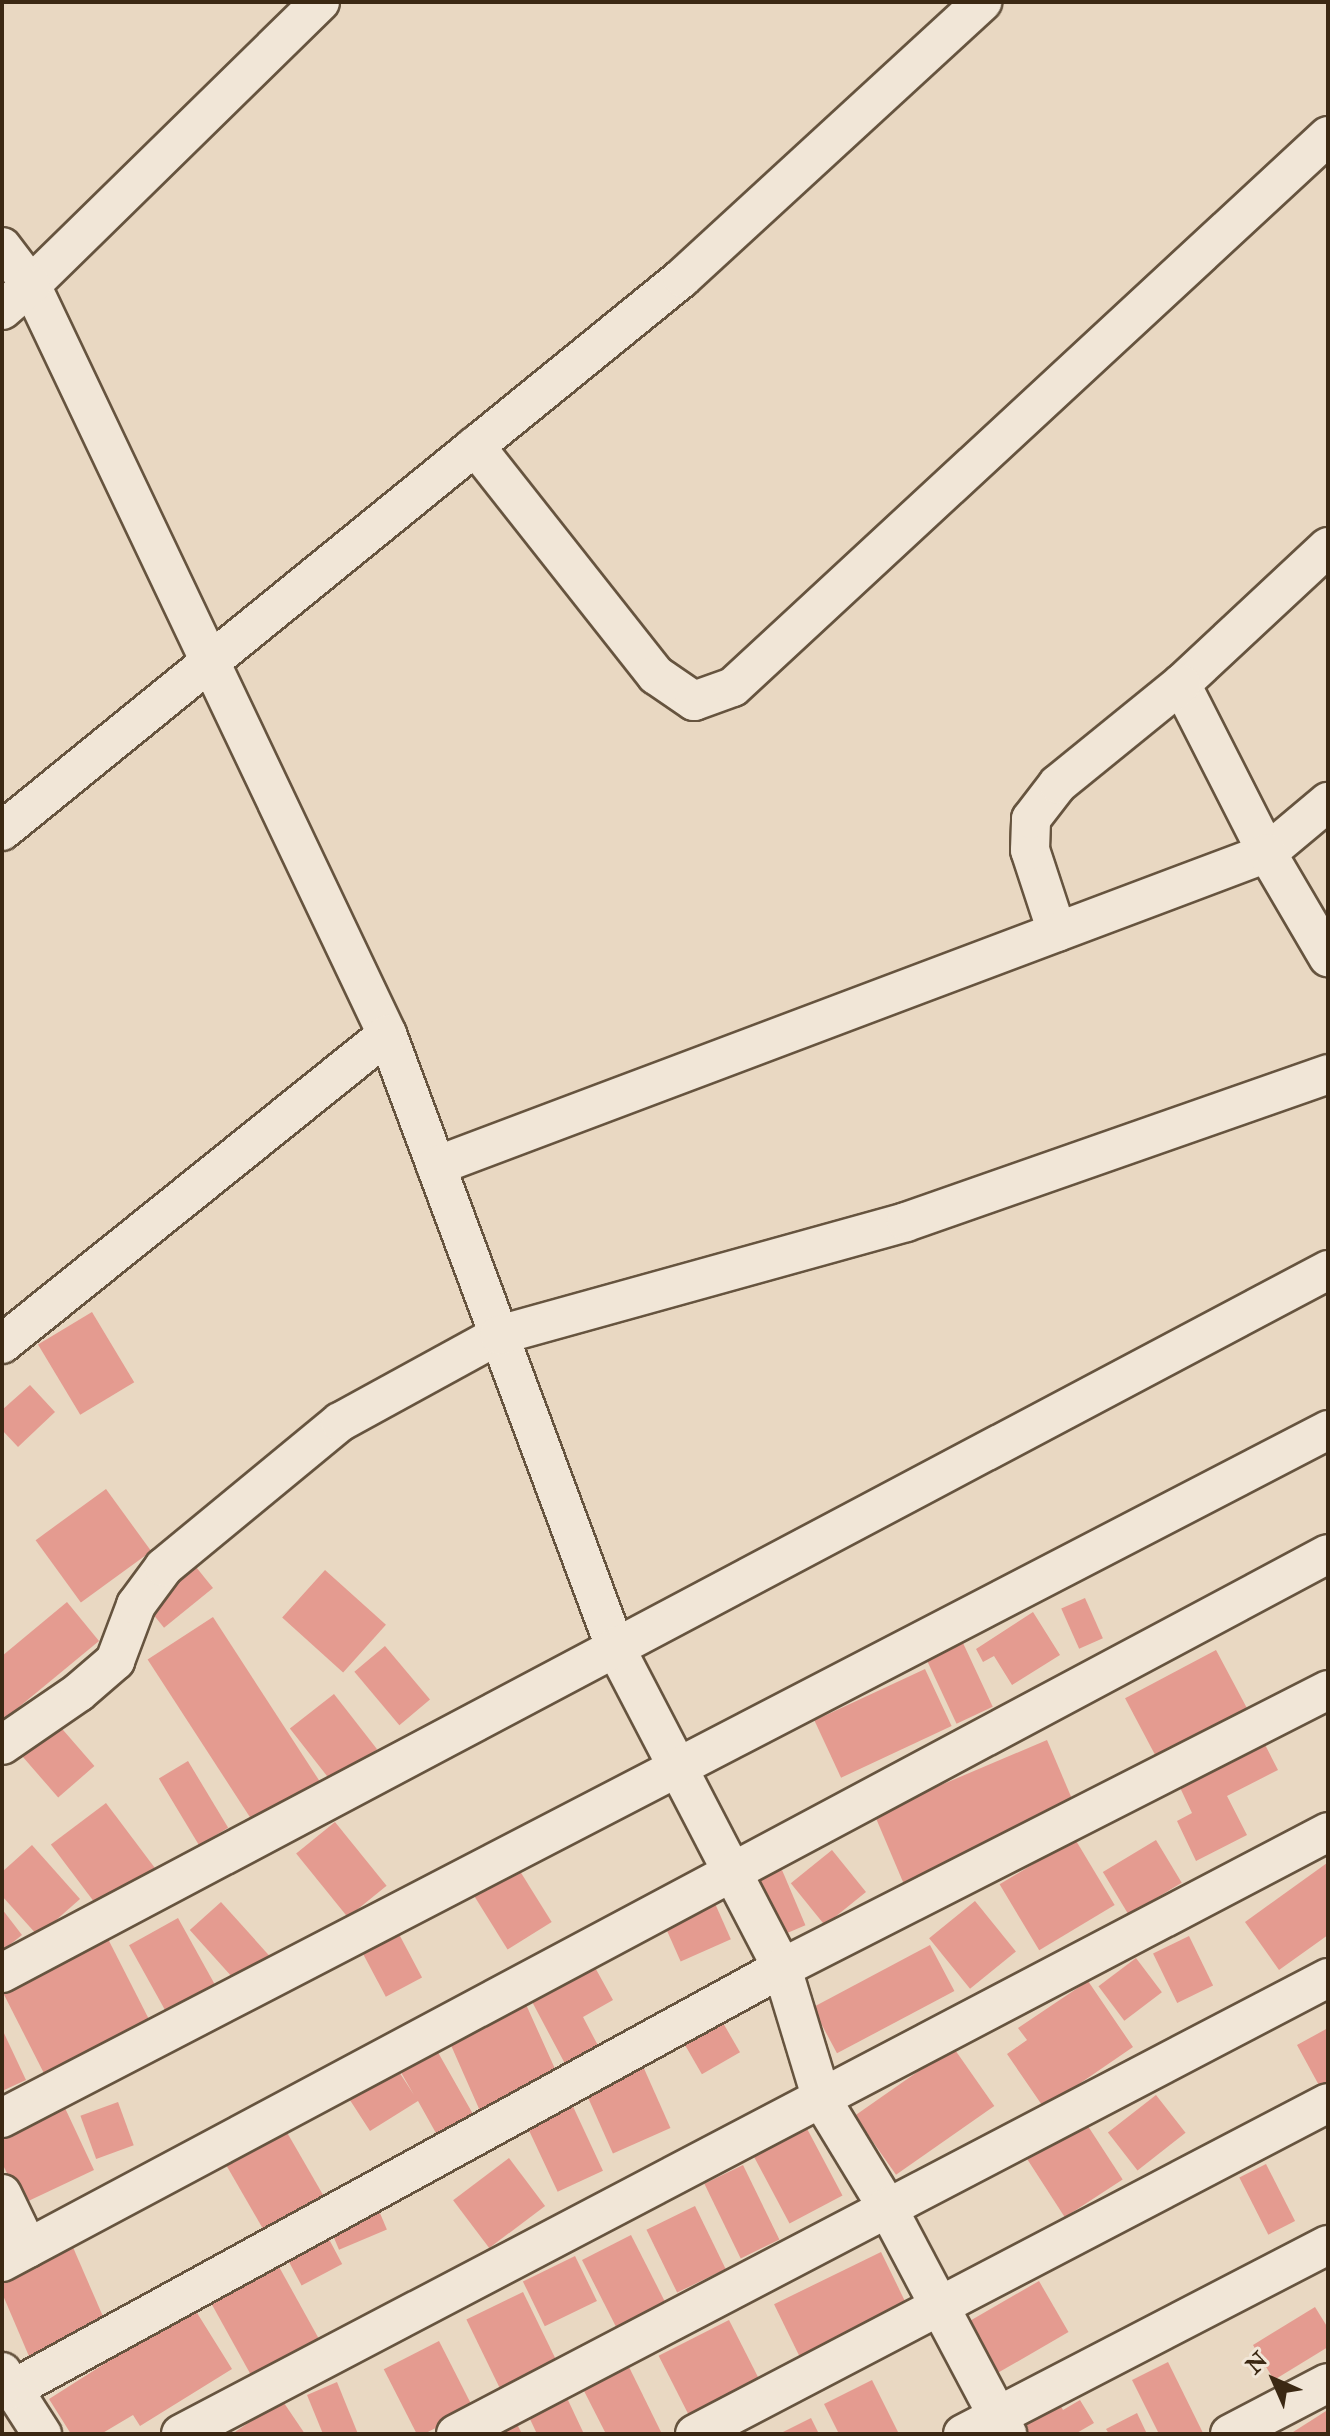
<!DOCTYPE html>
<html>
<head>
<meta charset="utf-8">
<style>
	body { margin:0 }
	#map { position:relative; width:1330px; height:2436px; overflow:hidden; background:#e9d8c2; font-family:"IM FELL Double Pica",serif }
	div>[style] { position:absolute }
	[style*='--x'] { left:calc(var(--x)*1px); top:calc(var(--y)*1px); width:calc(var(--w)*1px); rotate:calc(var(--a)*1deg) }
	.building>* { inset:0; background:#e49b90; transform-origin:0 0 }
	.roads { filter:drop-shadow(2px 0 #66543f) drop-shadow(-2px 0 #66543f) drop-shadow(0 2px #66543f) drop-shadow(0 -2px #66543f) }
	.street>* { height:38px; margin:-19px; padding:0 19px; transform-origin:19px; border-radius:19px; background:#f1e6d7 }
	span { translate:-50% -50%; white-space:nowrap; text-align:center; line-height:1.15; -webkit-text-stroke:8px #f1e6d7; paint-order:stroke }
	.frame { position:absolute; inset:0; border:4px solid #3b2813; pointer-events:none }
	.north { position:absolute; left:1234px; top:2340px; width:80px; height:80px; -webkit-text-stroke:6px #f1e6d7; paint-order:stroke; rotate:315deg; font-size:22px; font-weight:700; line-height:32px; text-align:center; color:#3b2813 }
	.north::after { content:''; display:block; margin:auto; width:28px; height:36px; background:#3b2813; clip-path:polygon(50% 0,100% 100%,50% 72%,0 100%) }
</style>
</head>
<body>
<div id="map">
	<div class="building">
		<i style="left:92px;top:1312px;width:82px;height:63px;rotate:59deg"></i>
		<i style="clip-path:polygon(30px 1385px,55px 1412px,18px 1447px,2px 1430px,2px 1410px)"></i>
		<i style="left:106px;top:1489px;width:77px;height:87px;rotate:54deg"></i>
		<i style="left:196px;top:1567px;width:27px;height:63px;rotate:51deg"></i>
		<i style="left:325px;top:1570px;width:82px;height:64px;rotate:42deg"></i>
		<i style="left:1085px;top:1598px;width:44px;height:26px;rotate:66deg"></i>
		<i style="clip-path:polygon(67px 1602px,99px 1641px,2px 1721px,2px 1656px)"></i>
		<i style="clip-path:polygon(1033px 1612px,1060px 1655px,1012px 1685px,994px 1656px,983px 1662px,976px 1649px)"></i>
		<i style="left:213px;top:1617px;width:197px;height:78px;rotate:57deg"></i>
		<i style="left:956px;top:1628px;width:87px;height:40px;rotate:65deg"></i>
		<i style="left:385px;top:1646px;width:70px;height:40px;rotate:50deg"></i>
		<i style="left:1216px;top:1650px;width:72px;height:103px;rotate:62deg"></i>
		<i style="left:925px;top:1669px;width:63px;height:122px;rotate:65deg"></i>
		<i style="left:334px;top:1694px;width:70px;height:56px;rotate:52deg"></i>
		<i style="left:57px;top:1723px;width:57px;height:48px;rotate:49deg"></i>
		<i style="clip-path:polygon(1260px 1735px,1278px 1770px,1227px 1796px,1247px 1835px,1196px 1861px,1177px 1821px,1192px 1813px,1175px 1777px)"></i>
		<i style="left:1047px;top:1740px;width:81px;height:188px;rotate:67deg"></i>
		<i style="left:188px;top:1761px;width:78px;height:34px;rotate:59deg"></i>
		<i style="left:106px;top:1803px;width:81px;height:69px;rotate:53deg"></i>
		<i style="left:335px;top:1822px;width:82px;height:50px;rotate:51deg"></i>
		<i style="left:1075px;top:1839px;width:77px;height:88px;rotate:59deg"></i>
		<i style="left:1156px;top:1840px;width:50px;height:62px;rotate:59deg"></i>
		<i style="clip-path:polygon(32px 1845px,80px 1899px,38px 1936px,2px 1896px,2px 1872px)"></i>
		<i style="left:832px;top:1850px;width:54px;height:53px;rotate:51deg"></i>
		<i style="left:513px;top:1860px;width:73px;height:52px;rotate:58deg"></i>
		<i style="clip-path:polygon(1327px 1863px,1328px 1935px,1279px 1970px,1245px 1922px)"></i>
		<i style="left:782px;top:1870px;width:60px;height:37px;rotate:67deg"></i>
		<i style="left:713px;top:1899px;width:44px;height:55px;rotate:66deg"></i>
		<i style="left:975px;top:1901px;width:65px;height:59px;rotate:51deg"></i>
		<i style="left:221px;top:1902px;width:79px;height:42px;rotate:48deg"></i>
		<i style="clip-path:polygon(2px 1909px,22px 1935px,2px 1951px)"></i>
		<i style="left:178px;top:1918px;width:86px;height:56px;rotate:61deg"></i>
		<i style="left:392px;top:1921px;width:64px;height:41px;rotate:62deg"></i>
		<i style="left:1189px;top:1936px;width:55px;height:40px;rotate:64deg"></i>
		<i style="left:107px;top:1937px;width:100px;height:118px;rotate:63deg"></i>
		<i style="left:930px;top:1945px;width:52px;height:133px;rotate:62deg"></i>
		<i style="left:1136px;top:1958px;width:43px;height:47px;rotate:53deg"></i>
		<i style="clip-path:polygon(592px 1962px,613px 2000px,583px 2017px,604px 2057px,571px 2075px,529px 1996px)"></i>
		<i style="clip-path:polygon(1088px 1981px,1133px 2047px,1044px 2108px,1007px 2054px,1027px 2040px,1018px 2028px)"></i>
		<i style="clip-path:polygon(524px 2000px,556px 2071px,529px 2083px,535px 2097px,484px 2120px,446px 2034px)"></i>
		<i style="left:715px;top:2009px;width:50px;height:44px;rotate:60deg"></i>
		<i style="clip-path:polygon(1328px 2028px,1328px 2085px,1321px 2089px,1297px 2045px)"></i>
		<i style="clip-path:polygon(2px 2029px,26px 2080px,2px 2091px)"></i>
		<i style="clip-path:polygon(431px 2040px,482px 2130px,446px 2151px,418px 2101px,370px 2131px,346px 2094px,394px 2064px,414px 2095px,395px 2062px)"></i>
		<i style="left:953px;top:2047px;width:72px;height:120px;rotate:55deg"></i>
		<i style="left:642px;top:2064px;width:70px;height:63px;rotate:66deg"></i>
		<i style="left:1156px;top:2095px;width:48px;height:61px;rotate:52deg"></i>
		<i style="left:570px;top:2100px;width:78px;height:50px;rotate:65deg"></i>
		<i style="left:118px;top:2102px;width:46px;height:40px;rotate:70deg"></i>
		<i style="clip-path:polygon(65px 2108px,94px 2170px,22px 2204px,2px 2163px,2px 2137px)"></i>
		<i style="left:1084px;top:2120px;width:71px;height:69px;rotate:57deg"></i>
		<i style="left:804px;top:2123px;width:82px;height:60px;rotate:62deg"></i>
		<i style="left:285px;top:2129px;width:95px;height:69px;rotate:60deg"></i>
		<i style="left:509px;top:2158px;width:60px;height:70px;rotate:53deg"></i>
		<i style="left:1266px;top:2164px;width:64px;height:30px;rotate:63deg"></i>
		<i style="left:743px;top:2165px;width:83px;height:43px;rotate:64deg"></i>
		<i style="left:374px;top:2199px;width:33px;height:52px;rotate:67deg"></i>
		<i style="left:695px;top:2206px;width:70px;height:54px;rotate:64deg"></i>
		<i style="left:322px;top:2226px;width:43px;height:46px;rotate:62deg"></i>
		<i style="left:631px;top:2235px;width:76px;height:55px;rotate:63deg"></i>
		<i style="clip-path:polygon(72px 2245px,108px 2328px,31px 2361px,2px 2293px,2px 2276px)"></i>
		<i style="left:881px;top:2252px;width:58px;height:119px;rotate:64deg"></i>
		<i style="left:273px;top:2256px;width:100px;height:77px;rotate:61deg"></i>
		<i style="left:575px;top:2256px;width:50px;height:58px;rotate:64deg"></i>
		<i style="left:1039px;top:2281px;width:59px;height:82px;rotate:60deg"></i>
		<i style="left:523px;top:2292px;width:80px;height:63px;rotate:64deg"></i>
		<i style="clip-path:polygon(189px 2300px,232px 2369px,140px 2426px,133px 2415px,101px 2434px,71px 2434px,49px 2399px,112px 2359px,108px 2352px)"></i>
		<i style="clip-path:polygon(1315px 2307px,1328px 2328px,1328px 2347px,1274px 2380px,1253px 2345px)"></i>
		<i style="left:729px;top:2320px;width:72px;height:79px;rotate:63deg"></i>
		<i style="left:439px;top:2341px;width:76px;height:62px;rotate:63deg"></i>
		<i style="clip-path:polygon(1168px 2362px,1203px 2433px,1200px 2434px,1159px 2434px,1132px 2380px)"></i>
		<i style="clip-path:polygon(629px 2367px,661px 2432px,656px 2434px,606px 2434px,583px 2389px)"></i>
		<i style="clip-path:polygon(872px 2380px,899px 2434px,839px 2434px,824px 2404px)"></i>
		<i style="clip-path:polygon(337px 2382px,358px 2434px,323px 2434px,307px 2395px)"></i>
		<i style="clip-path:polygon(1054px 2394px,1063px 2410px,1080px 2400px,1094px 2423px,1075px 2434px,1029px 2434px,1018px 2416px)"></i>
		<i style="clip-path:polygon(567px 2398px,584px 2434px,537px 2434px,529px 2417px)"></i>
		<i style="clip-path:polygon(282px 2400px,305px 2434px,232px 2434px)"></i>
		<i style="clip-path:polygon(1326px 2411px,1328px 2434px,1290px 2434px)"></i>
		<i style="clip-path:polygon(1137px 2413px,1147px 2434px,1109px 2434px,1106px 2429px)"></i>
		<i style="clip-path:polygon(811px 2418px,819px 2434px,779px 2434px)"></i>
		<i style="clip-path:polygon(517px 2424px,522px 2434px,497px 2434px)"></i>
	</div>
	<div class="roads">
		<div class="street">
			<i style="--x:320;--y:2;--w:404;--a:135.6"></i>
			<i style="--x:31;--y:285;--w:829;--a:64.58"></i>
			<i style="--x:387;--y:1034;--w:654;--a:69.6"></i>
			<i style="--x:615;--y:1647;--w:362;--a:62.5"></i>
			<i style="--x:782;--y:1968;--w:138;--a:73.1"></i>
			<i style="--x:822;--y:2100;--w:125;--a:58.7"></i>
			<i style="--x:887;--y:2207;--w:257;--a:62.1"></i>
			<i style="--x:2;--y:247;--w:48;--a:52.7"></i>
			<i style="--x:31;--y:285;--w:38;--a:139"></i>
			<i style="--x:475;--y:446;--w:292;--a:51.7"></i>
			<i style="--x:656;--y:675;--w:46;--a:34.4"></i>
			<i style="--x:694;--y:701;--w:41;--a:-19.7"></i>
			<i style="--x:733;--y:687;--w:811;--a:-42.8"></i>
			<i style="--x:1328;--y:547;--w:201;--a:137"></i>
			<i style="--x:1181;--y:684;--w:190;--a:63"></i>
			<i style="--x:1267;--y:853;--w:80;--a:-39.9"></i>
			<i style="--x:2;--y:831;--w:876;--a:-39.12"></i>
			<i style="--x:682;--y:278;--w:408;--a:-42.6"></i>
			<i style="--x:1057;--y:932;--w:86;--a:-108.2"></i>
			<i style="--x:1030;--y:850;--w:31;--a:-88"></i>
			<i style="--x:1031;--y:819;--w:44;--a:-52.4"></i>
			<i style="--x:1058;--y:784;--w:159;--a:-39.1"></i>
			<i style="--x:436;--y:1166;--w:888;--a:-20.64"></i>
			<i style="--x:1267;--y:853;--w:121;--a:59.6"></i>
			<i style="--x:2;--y:1344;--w:494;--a:-38.8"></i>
			<i style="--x:2;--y:1745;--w:93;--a:-34.5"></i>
			<i style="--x:79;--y:1692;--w:48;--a:-40.7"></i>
			<i style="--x:115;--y:1661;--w:60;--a:-69.4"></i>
			<i style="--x:136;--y:1605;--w:47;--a:-53.6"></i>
			<i style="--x:164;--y:1567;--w:228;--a:-39.5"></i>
			<i style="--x:340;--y:1422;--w:181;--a:-28.7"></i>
			<i style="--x:499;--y:1335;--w:422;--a:-15.5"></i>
			<i style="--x:906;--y:1222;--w:447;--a:-19.3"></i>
			<i style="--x:2;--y:1973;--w:1501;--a:-27.93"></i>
			<i style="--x:2;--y:2118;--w:1494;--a:-27.42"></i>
			<i style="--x:2;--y:2194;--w:60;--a:64.3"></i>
			<i style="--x:2;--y:2262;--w:1503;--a:-28.1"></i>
			<i style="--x:2;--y:2372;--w:74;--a:57.2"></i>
			<i style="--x:13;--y:2389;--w:877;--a:-28.7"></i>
			<i style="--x:782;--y:1968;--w:613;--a:-26.98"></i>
			<i style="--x:181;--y:2434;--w:1295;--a:-27.69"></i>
			<i style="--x:456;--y:2434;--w:984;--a:-27.61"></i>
			<i style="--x:695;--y:2434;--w:714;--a:-27.61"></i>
			<i style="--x:963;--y:2434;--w:411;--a:-27.4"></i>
			<i style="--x:1230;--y:2434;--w:110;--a:-27.5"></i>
		</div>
	</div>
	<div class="frame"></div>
	<div class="north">N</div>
</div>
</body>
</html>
